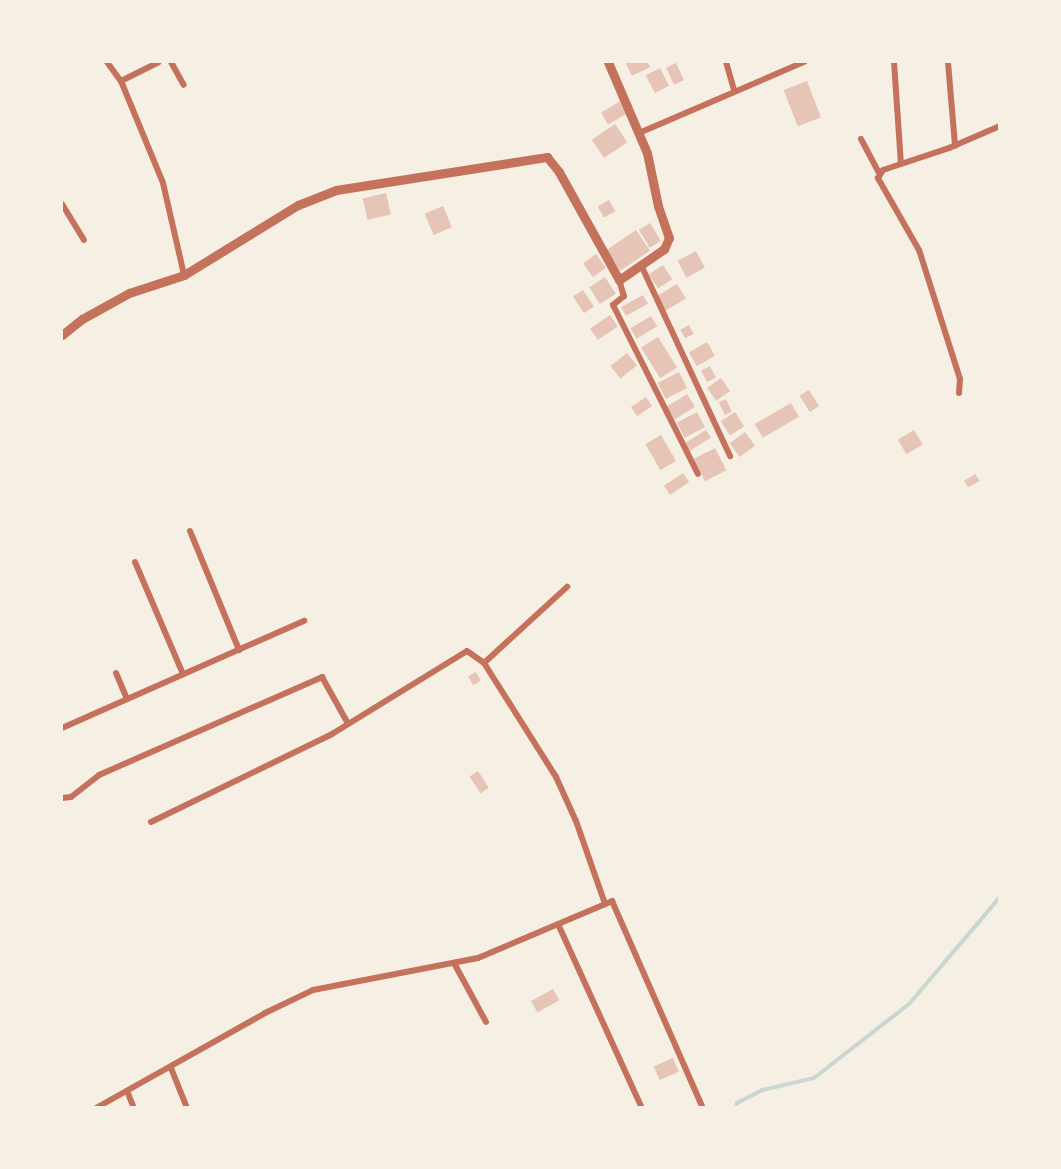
<!DOCTYPE html>
<html>
<head>
<meta charset="utf-8">
<style>
	body { margin:0 }
	#map { position:relative; width:1061px; height:1169px; overflow:hidden; background:#f6efe4; font-family:"Exo 2",sans-serif }
	div>[style] { position:absolute }
	[style*='--x'] { left:calc(var(--x)*1px); top:calc(var(--y)*1px); width:calc(var(--w)*1px); rotate:calc(var(--a)*1deg) }
	.stream>* { height:4px; margin:-2px; padding:0 2px; transform-origin:2px; border-radius:2px; background:#c9d6d2 }
	.building>* { inset:0; background:#e6c5b7; transform-origin:0 0 }
	.minor>* { height:6px; margin:-3px; padding:0 3px; transform-origin:3px; border-radius:3px; background:#c5725c }
	.tertiary>* { height:9px; margin:-4.5px; padding:0 4.5px; transform-origin:4.5px; border-radius:4.5px; background:#c5725c }
	span { translate:-50% -50%; white-space:nowrap; text-align:center; line-height:1.15; -webkit-text-stroke:4.5px #f6efe4; paint-order:stroke }
	.frame { position:absolute; inset:0; border:63px solid #f6efe4; pointer-events:none }
</style>
</head>
<body>
<div id="map">
	<div class="stream">
		<i style="--x:736;--y:1108;--w:5;--a:-79"></i>
		<i style="--x:737;--y:1103;--w:28;--a:-27"></i>
		<i style="--x:762;--y:1090;--w:53;--a:-13"></i>
		<i style="--x:814;--y:1078;--w:120;--a:-37.9"></i>
		<i style="--x:909;--y:1004;--w:140;--a:-49.6"></i>
	</div>
	<div class="building">
		<i style="clip-path:polygon(625px 62px,648px 62px,650px 67px,632px 76px)"></i>
		<i style="left:676px;top:63px;width:19px;height:11px;rotate:65deg"></i>
		<i style="left:660px;top:68px;width:20px;height:16px;rotate:63deg"></i>
		<i style="left:807px;top:81px;width:39px;height:25px;rotate:69deg"></i>
		<i style="left:621px;top:101px;width:14px;height:23px;rotate:60deg"></i>
		<i style="left:615px;top:124px;width:22px;height:28px;rotate:56deg"></i>
		<i style="left:386px;top:193px;width:22px;height:24px;rotate:77deg"></i>
		<i style="left:609px;top:200px;width:13px;height:13px;rotate:61deg"></i>
		<i style="left:443px;top:206px;width:23px;height:20px;rotate:67deg"></i>
		<i style="left:650px;top:223px;width:21px;height:13px;rotate:59deg"></i>
		<i style="left:636px;top:230px;width:25px;height:36px;rotate:56deg"></i>
		<i style="left:696px;top:251px;width:19px;height:21px;rotate:62deg"></i>
		<i style="left:596px;top:254px;width:17px;height:16px;rotate:54deg"></i>
		<i style="left:663px;top:265px;width:17px;height:17px;rotate:57deg"></i>
		<i style="left:605px;top:277px;width:20px;height:19px;rotate:57deg"></i>
		<i style="left:677px;top:284px;width:17px;height:24px;rotate:59deg"></i>
		<i style="left:583px;top:290px;width:20px;height:12px;rotate:57deg"></i>
		<i style="left:643px;top:295px;width:10px;height:25px;rotate:61deg"></i>
		<i style="left:610px;top:315px;width:14px;height:24px;rotate:56deg"></i>
		<i style="left:651px;top:316px;width:12px;height:24px;rotate:59deg"></i>
		<i style="left:689px;top:325px;width:10px;height:10px;rotate:61deg"></i>
		<i style="left:658px;top:337px;width:36px;height:20px;rotate:58deg"></i>
		<i style="left:707px;top:342px;width:16px;height:21px;rotate:60deg"></i>
		<i style="left:627px;top:353px;width:16px;height:21px;rotate:52deg"></i>
		<i style="left:710px;top:366px;width:13px;height:10px;rotate:63deg"></i>
		<i style="left:679px;top:372px;width:18px;height:24px;rotate:63deg"></i>
		<i style="left:721px;top:378px;width:16px;height:17px;rotate:55deg"></i>
		<i style="left:809px;top:390px;width:19px;height:11px;rotate:58deg"></i>
		<i style="left:687px;top:394px;width:15px;height:24px;rotate:58deg"></i>
		<i style="left:646px;top:397px;width:11px;height:18px;rotate:56deg"></i>
		<i style="left:726px;top:399px;width:14px;height:8px;rotate:65deg"></i>
		<i style="left:791px;top:403px;width:16px;height:42px;rotate:60deg"></i>
		<i style="left:697px;top:412px;width:17px;height:23px;rotate:62deg"></i>
		<i style="left:735px;top:412px;width:17px;height:17px;rotate:57deg"></i>
		<i style="left:706px;top:430px;width:9px;height:25px;rotate:58deg"></i>
		<i style="left:914px;top:430px;width:17px;height:19px;rotate:59deg"></i>
		<i style="left:745px;top:432px;width:17px;height:19px;rotate:54deg"></i>
		<i style="left:661px;top:435px;width:30px;height:18px;rotate:60deg"></i>
		<i style="left:715px;top:448px;width:25px;height:24px;rotate:63deg"></i>
		<i style="left:683px;top:473px;width:11px;height:23px;rotate:56deg"></i>
		<i style="clip-path:polygon(975px 474px,980px 481px,968px 487px,964px 481px)"></i>
		<i style="left:476px;top:672px;width:10px;height:9px;rotate:61deg"></i>
		<i style="left:478px;top:771px;width:20px;height:10px;rotate:57deg"></i>
		<i style="left:553px;top:989px;width:13px;height:25px;rotate:61deg"></i>
		<i style="left:673px;top:1058px;width:15px;height:21px;rotate:67deg"></i>
	</div>
	<div class="minor">
		<i style="--x:107;--y:62;--w:24;--a:54"></i>
		<i style="--x:121;--y:81;--w:110;--a:67.6"></i>
		<i style="--x:163;--y:183;--w:94;--a:77.1"></i>
		<i style="--x:171;--y:62;--w:26;--a:61"></i>
		<i style="--x:726;--y:62;--w:29;--a:74"></i>
		<i style="--x:894;--y:62;--w:102;--a:86.1"></i>
		<i style="--x:948;--y:62;--w:84;--a:85.2"></i>
		<i style="--x:121;--y:81;--w:42;--a:-26.6"></i>
		<i style="--x:639;--y:133;--w:180;--a:-23.3"></i>
		<i style="--x:861;--y:139;--w:38;--a:62"></i>
		<i style="--x:62;--y:204;--w:42;--a:58.6"></i>
		<i style="--x:641;--y:265;--w:211;--a:65"></i>
		<i style="--x:619;--y:280;--w:17;--a:73"></i>
		<i style="--x:624;--y:296;--w:14;--a:141"></i>
		<i style="--x:613;--y:305;--w:189;--a:63.3"></i>
		<i style="--x:959;--y:393;--w:14;--a:-86"></i>
		<i style="--x:960;--y:379;--w:135;--a:-107.6"></i>
		<i style="--x:919;--y:250;--w:83;--a:-119.7"></i>
		<i style="--x:878;--y:178;--w:9;--a:-58"></i>
		<i style="--x:883;--y:170;--w:70;--a:-18.4"></i>
		<i style="--x:949;--y:148;--w:56;--a:-23.3"></i>
		<i style="--x:190;--y:531;--w:129;--a:67.6"></i>
		<i style="--x:135;--y:562;--w:122;--a:66.8"></i>
		<i style="--x:484;--y:663;--w:113;--a:-42.5"></i>
		<i style="--x:116;--y:673;--w:28;--a:67"></i>
		<i style="--x:62;--y:728;--w:265;--a:-23.9"></i>
		<i style="--x:62;--y:798;--w:9;--a:-6"></i>
		<i style="--x:71;--y:797;--w:36;--a:-38"></i>
		<i style="--x:99;--y:775;--w:244;--a:-23.7"></i>
		<i style="--x:322;--y:677;--w:51;--a:60.9"></i>
		<i style="--x:151;--y:822;--w:201;--a:-25.9"></i>
		<i style="--x:332;--y:734;--w:158;--a:-31.6"></i>
		<i style="--x:467;--y:651;--w:21;--a:35"></i>
		<i style="--x:484;--y:663;--w:135;--a:57.7"></i>
		<i style="--x:556;--y:777;--w:48;--a:65.6"></i>
		<i style="--x:576;--y:821;--w:88;--a:70.7"></i>
		<i style="--x:558;--y:924;--w:202;--a:65.5"></i>
		<i style="--x:454;--y:963;--w:67;--a:61.5"></i>
		<i style="--x:171;--y:1068;--w:43;--a:68.2"></i>
		<i style="--x:127;--y:1091;--w:18;--a:68"></i>
		<i style="--x:96;--y:1108;--w:194;--a:-29.3"></i>
		<i style="--x:265;--y:1013;--w:53;--a:-25.6"></i>
		<i style="--x:313;--y:990;--w:168;--a:-11"></i>
		<i style="--x:478;--y:958;--w:146;--a:-23"></i>
		<i style="--x:612;--y:901;--w:226;--a:66.3"></i>
	</div>
	<div class="tertiary">
		<i style="--x:62;--y:335;--w:26;--a:-39"></i>
		<i style="--x:82;--y:319;--w:54;--a:-29"></i>
		<i style="--x:129;--y:293;--w:58;--a:-18.1"></i>
		<i style="--x:184;--y:275;--w:134;--a:-31.6"></i>
		<i style="--x:298;--y:205;--w:41;--a:-21.5"></i>
		<i style="--x:336;--y:190;--w:214;--a:-8.9"></i>
		<i style="--x:547;--y:157;--w:19;--a:51"></i>
		<i style="--x:559;--y:172;--w:124;--a:60.9"></i>
		<i style="--x:619;--y:280;--w:55;--a:-34.6"></i>
		<i style="--x:664;--y:249;--w:12;--a:-66"></i>
		<i style="--x:669;--y:238;--w:34;--a:-109"></i>
		<i style="--x:658;--y:206;--w:54;--a:-101.7"></i>
		<i style="--x:647;--y:153;--w:99;--a:-113.2"></i>
	</div>
	<div class="frame"></div>
</div>
</body>
</html>
